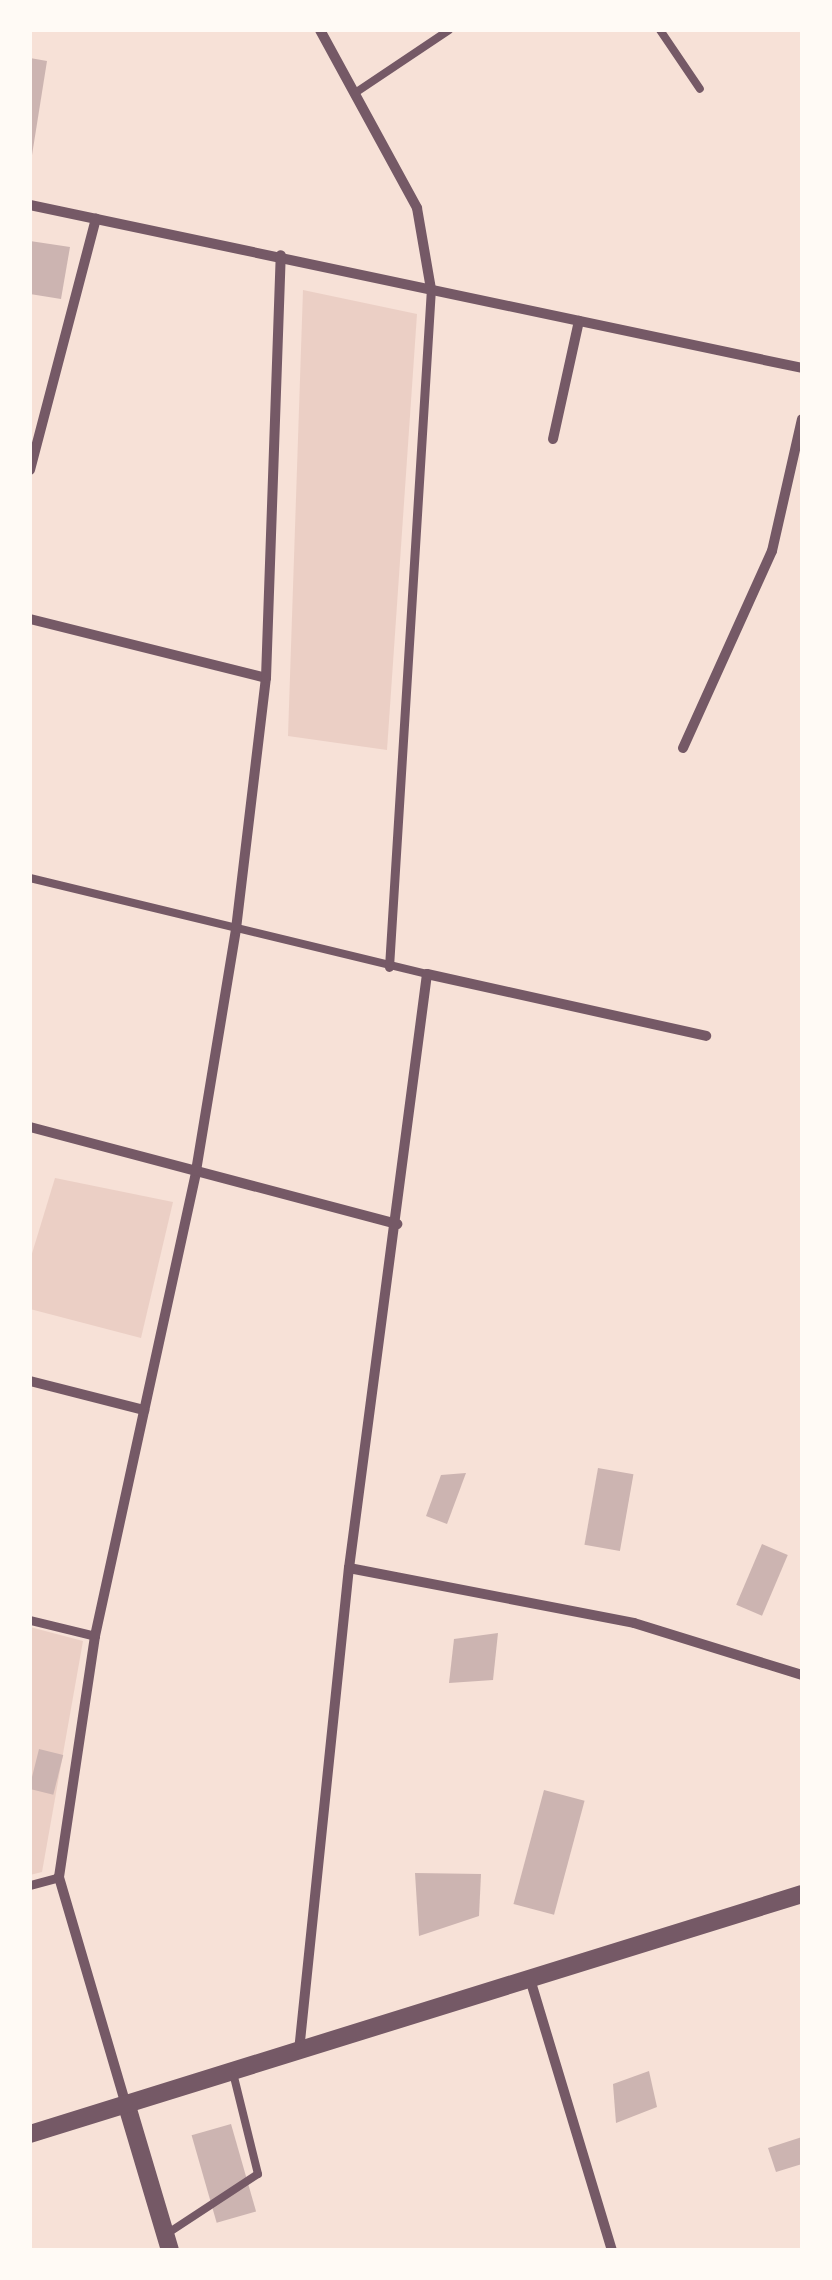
<!DOCTYPE html>
<html>
<head>
<meta charset="utf-8">
<style>
	body { margin:0 }
	#map { position:relative; width:832px; height:2280px; overflow:hidden; background:#f7e1d7; font-family:Overpass,sans-serif }
	div>[style] { position:absolute }
	[style*='--x'] { left:calc(var(--x)*1px); top:calc(var(--y)*1px); width:calc(var(--w)*1px); rotate:calc(var(--a)*1deg) }
	.green>* { inset:0; background:#ebcfc5 }
	.building>* { inset:0; background:#ccb4b1; transform-origin:0 0 }
	.service>* { height:8px; margin:-4px; padding:0 4px; transform-origin:4px; border-radius:4px; background:#755966 }
	.pedestrian>* { height:9px; margin:-4.5px; padding:0 4.5px; transform-origin:4.5px; border-radius:4.5px; background:#755966 }
	.minor>* { height:10px; margin:-5px; padding:0 5px; transform-origin:5px; border-radius:5px; background:#755966 }
	.tertiary>* { height:18px; margin:-9px; padding:0 9px; transform-origin:9px; border-radius:9px; background:#755966 }
	span { translate:-50% -50%; white-space:nowrap; text-align:center; line-height:1.15; -webkit-text-stroke:8px #fffaf5; paint-order:stroke }
	.frame { position:absolute; inset:0; border:32px solid #fffaf5; pointer-events:none }
</style>
</head>
<body>
<div id="map">
	<div class="green">
		<i style="clip-path:polygon(303px 290px,417px 314px,387px 750px,288px 736px)"></i>
		<i style="clip-path:polygon(55px 1178px,173px 1202px,141px 1338px,30px 1309px,30px 1260px)"></i>
		<i style="clip-path:polygon(30px 1627px,83px 1641px,42px 1872px,30px 1875px)"></i>
	</div>
	<div class="building">
		<i style="clip-path:polygon(30px 58px,47px 61px,32px 155px,30px 155px)"></i>
		<i style="clip-path:polygon(30px 241px,70px 247px,61px 299px,30px 294px)"></i>
		<i style="left:598px;top:1468px;width:36px;height:78px;rotate:10deg"></i>
		<i style="clip-path:polygon(466px 1473px,447px 1524px,426px 1516px,441px 1475px)"></i>
		<i style="left:762px;top:1544px;width:28px;height:66px;rotate:23deg"></i>
		<i style="clip-path:polygon(498px 1633px,493px 1680px,449px 1683px,454px 1639px)"></i>
		<i style="left:39px;top:1749px;width:25px;height:41px;rotate:14deg"></i>
		<i style="left:544px;top:1790px;width:42px;height:118px;rotate:15deg"></i>
		<i style="clip-path:polygon(415px 1873px,481px 1874px,479px 1916px,419px 1936px)"></i>
		<i style="clip-path:polygon(649px 2071px,657px 2107px,616px 2123px,613px 2084px)"></i>
		<i style="left:231px;top:2124px;width:91px;height:41px;rotate:74deg"></i>
		<i style="clip-path:polygon(802px 2137px,802px 2164px,776px 2172px,768px 2148px)"></i>
	</div>
	<div class="service">
		<i style="--x:660;--y:30;--w:71;--a:55.9"></i>
		<i style="--x:355;--y:93;--w:113;--a:-33.8"></i>
		<i style="--x:30;--y:878;--w:408;--a:13.6"></i>
		<i style="--x:165;--y:2235;--w:111;--a:-33.3"></i>
		<i style="--x:258;--y:2174;--w:104;--a:-103.9"></i>
	</div>
	<div class="pedestrian">
		<i style="--x:389;--y:967;--w:679;--a:-86.46"></i>
		<i style="--x:30;--y:1620;--w:67;--a:13.8"></i>
		<i style="--x:30;--y:1885;--w:30;--a:-15"></i>
	</div>
	<div class="minor">
		<i style="--x:320;--y:30;--w:203;--a:61.4"></i>
		<i style="--x:417;--y:208;--w:82;--a:80.2"></i>
		<i style="--x:30;--y:205;--w:789;--a:11.92"></i>
		<i style="--x:553;--y:439;--w:121;--a:-77.6"></i>
		<i style="--x:30;--y:470;--w:260;--a:-75.3"></i>
		<i style="--x:30;--y:619;--w:243;--a:14"></i>
		<i style="--x:683;--y:748;--w:216;--a:-65.7"></i>
		<i style="--x:772;--y:551;--w:135;--a:-77.2"></i>
		<i style="--x:30;--y:1127;--w:380;--a:14.8"></i>
		<i style="--x:30;--y:1381;--w:118;--a:14.3"></i>
		<i style="--x:349;--y:1568;--w:290;--a:10.9"></i>
		<i style="--x:634;--y:1623;--w:176;--a:17.2"></i>
		<i style="--x:530;--y:1979;--w:283;--a:73.2"></i>
		<i style="--x:299;--y:2051;--w:486;--a:-84.1"></i>
		<i style="--x:349;--y:1568;--w:599;--a:-82.52"></i>
		<i style="--x:427;--y:974;--w:286;--a:12.5"></i>
		<i style="--x:126;--y:2105;--w:238;--a:-106.4"></i>
		<i style="--x:59;--y:1877;--w:244;--a:-81.5"></i>
		<i style="--x:95;--y:1636;--w:476;--a:-77.7"></i>
		<i style="--x:196;--y:1171;--w:245;--a:-80.6"></i>
		<i style="--x:236;--y:929;--w:253;--a:-83.2"></i>
		<i style="--x:266;--y:678;--w:423;--a:-88"></i>
	</div>
	<div class="tertiary">
		<i style="--x:127;--y:2106;--w:150;--a:73.4"></i>
		<i style="--x:30;--y:2134;--w:808;--a:-17.27"></i>
	</div>
	<div class="frame"></div>
</div>
</body>
</html>
